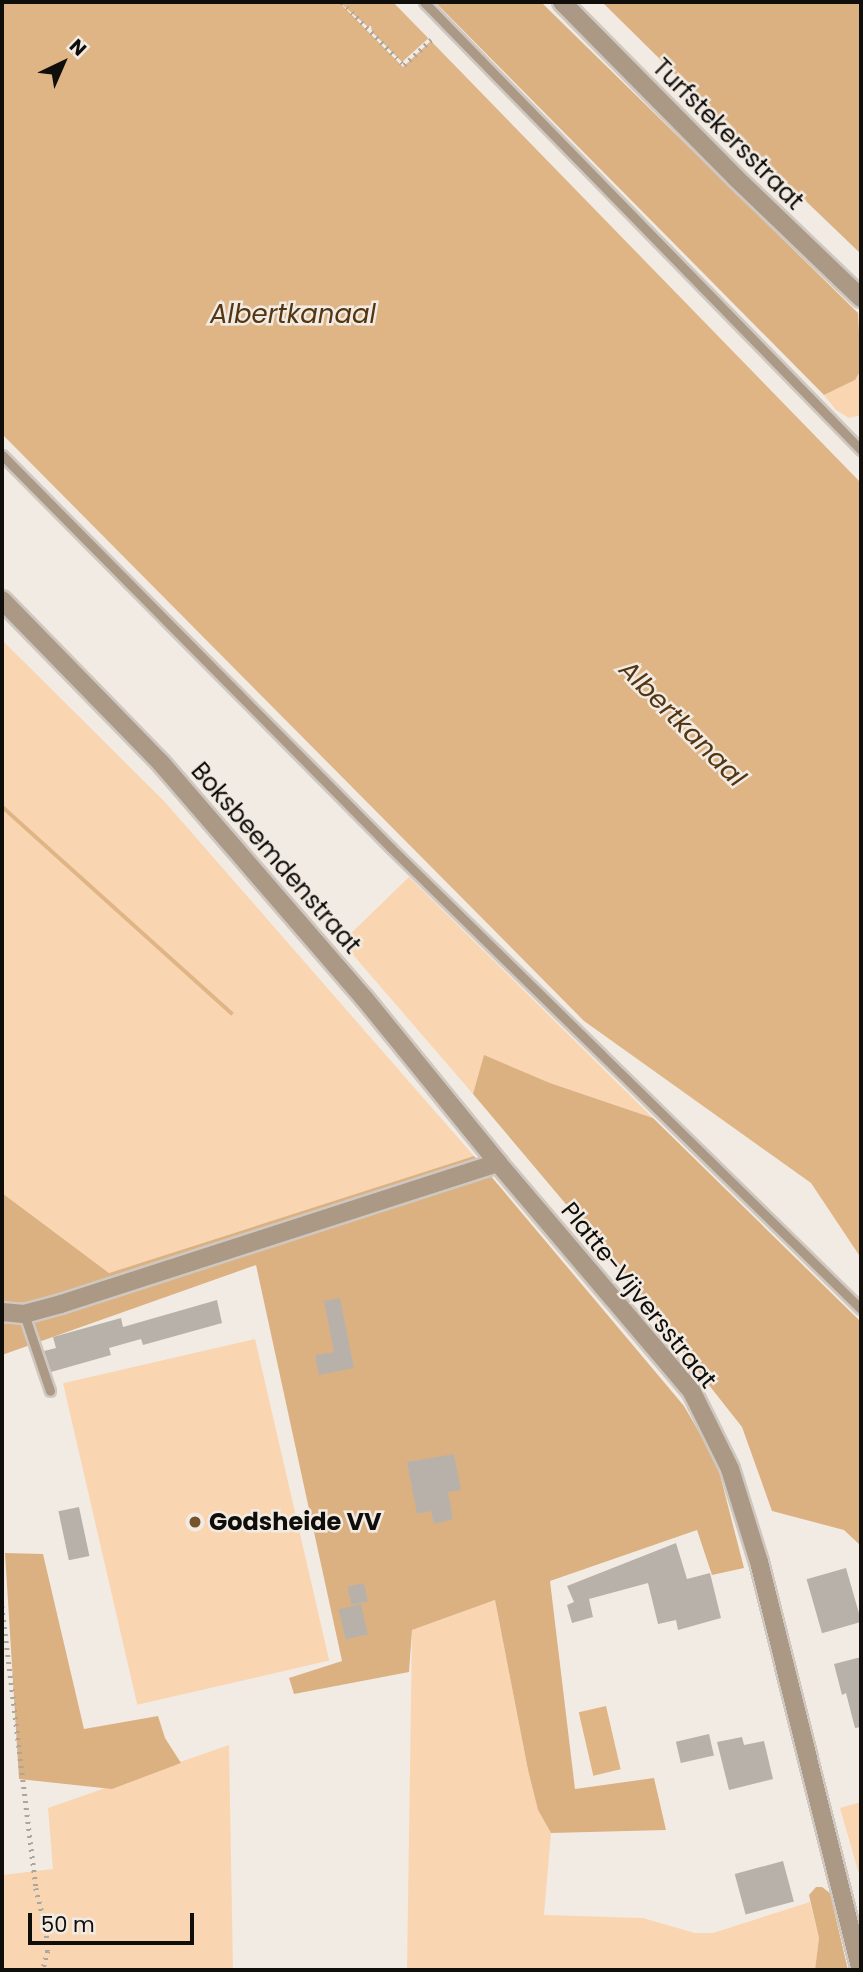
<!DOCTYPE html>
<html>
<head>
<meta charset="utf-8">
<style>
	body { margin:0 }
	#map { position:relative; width:863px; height:1972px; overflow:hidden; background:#f2ebe3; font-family:Poppins,sans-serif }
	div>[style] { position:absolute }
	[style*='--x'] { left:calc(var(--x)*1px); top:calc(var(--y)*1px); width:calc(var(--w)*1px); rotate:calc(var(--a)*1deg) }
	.green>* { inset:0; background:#f9d6b1; transform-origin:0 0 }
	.forest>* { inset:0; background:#dcb182 }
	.water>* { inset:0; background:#e0b586; transform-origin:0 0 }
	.pier>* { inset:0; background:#f2ebe3 }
	.building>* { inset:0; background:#b8b1aa; transform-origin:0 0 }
	.path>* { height:4.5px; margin-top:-2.25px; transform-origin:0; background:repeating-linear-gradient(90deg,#aaa59e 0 2px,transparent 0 7px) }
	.roads { filter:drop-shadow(2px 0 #cec8c0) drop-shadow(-2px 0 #cec8c0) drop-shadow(0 2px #cec8c0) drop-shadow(0 -2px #cec8c0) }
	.lane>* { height:9px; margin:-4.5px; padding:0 4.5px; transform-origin:4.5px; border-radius:4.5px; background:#ab9885 }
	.street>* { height:18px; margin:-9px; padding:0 9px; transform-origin:9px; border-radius:9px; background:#ab9885 }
	.dots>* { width:19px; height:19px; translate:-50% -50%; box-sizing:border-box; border:4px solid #f2ebe3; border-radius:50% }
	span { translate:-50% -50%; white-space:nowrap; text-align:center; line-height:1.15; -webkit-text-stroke:5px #f2ebe3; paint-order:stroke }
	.street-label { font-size:24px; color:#100e0b }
	.poi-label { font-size:24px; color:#100e0b; font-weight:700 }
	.left { translate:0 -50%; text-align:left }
	.water-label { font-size:26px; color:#533611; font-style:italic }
	.frame { position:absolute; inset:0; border:4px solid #100e0b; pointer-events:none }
	.north { position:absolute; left:28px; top:28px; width:70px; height:70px; -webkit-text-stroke:5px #f2ebe3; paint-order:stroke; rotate:44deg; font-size:19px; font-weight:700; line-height:28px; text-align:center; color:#100e0b }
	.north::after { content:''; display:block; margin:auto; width:24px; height:32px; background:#100e0b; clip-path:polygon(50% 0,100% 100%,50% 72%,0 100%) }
	.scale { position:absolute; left:28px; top:1913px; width:166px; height:32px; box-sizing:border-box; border:4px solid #100e0b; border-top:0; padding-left:9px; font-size:21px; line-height:24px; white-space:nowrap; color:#100e0b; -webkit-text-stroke:5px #f2ebe3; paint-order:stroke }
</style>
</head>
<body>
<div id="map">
	<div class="green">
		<i style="clip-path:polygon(861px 370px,861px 415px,849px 418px,836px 410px,824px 395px,855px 380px)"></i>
		<i style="clip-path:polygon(2px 640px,164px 801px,474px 1156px,109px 1273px,2px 1193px)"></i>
		<i style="clip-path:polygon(409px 877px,653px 1118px,550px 1083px,485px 1056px,473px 1094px,342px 942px)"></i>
		<i style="left:255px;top:1339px;width:330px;height:197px;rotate:77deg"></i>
		<i style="clip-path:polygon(495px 1600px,528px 1770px,538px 1810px,551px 1833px,544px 1915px,643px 1918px,695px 1933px,713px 1933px,810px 1902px,819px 1938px,815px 1970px,407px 1970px,412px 1630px)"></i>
		<i style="clip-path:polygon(229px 1745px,233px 1970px,2px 1970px,2px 1875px,53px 1869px,48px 1808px)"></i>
		<i style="clip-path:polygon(861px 1802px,861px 1881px,840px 1808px)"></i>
	</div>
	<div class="forest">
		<i style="clip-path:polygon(435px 2px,541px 2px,858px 313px,861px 370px,855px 380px,824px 395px)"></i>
		<i style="clip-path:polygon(602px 2px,861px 2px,861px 254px,740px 138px)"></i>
		<i style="clip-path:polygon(484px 1055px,550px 1083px,653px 1118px,861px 1322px,861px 1546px,844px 1530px,772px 1511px,742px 1427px,570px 1209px,473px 1094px)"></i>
		<i style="clip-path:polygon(474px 1156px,684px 1406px,717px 1463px,744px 1568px,712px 1575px,697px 1530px,550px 1581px,575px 1789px,654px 1778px,666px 1830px,551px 1833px,538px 1810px,528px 1770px,495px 1600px,412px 1630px,409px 1672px,294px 1694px,289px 1678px,342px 1661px,256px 1265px,2px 1355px,2px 1193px,109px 1273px)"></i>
		<i style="clip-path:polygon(5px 1553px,43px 1554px,84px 1729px,158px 1716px,165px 1738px,181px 1763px,112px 1789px,19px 1779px)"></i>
		<i style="clip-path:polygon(816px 1887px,822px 1887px,830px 1893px,848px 1970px,815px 1970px,819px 1938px,809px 1895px)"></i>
	</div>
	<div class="water">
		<i style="clip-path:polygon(2px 2px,393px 2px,861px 483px,861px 1258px,811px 1183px,584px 1021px,2px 434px)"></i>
		<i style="left:2px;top:804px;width:312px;height:4px;rotate:42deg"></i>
		<i style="left:606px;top:1706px;width:65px;height:28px;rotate:77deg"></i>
	</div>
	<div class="pier">
		<i style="clip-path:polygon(339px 2px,367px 26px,371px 26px,372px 32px,402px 62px,431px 36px,434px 38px,403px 67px)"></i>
	</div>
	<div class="building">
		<i style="clip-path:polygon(340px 1298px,354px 1368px,319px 1375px,315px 1355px,334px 1352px,324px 1301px)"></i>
		<i style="clip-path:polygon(217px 1300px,222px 1323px,143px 1345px,141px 1339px,109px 1348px,111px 1355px,51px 1372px,44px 1351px,56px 1348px,53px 1337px,121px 1318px,123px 1327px)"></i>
		<i style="clip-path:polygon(454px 1454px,461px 1490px,448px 1492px,453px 1519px,434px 1524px,431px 1511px,417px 1514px,407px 1462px)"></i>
		<i style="left:79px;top:1507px;width:50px;height:21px;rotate:78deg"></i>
		<i style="clip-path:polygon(676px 1543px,687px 1579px,710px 1573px,721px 1618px,678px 1630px,676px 1620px,658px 1624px,648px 1583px,589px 1599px,593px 1617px,572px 1623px,567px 1605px,574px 1602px,567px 1586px)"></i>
		<i style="left:846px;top:1568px;width:56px;height:41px;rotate:74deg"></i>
		<i style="left:364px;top:1583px;width:19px;height:17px;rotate:78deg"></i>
		<i style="left:361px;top:1604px;width:31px;height:23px;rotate:77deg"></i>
		<i style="clip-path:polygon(861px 1657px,861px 1727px,855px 1728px,846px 1693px,842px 1695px,834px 1664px)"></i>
		<i style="left:709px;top:1734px;width:22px;height:34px;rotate:77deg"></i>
		<i style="clip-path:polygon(742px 1737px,744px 1745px,764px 1741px,773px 1779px,729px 1790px,717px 1742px)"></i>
		<i style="left:783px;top:1861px;width:42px;height:50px;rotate:75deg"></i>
	</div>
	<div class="path">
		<i style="--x:342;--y:2;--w:88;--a:45.5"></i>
		<i style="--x:404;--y:65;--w:37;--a:-43"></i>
		<i style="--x:2;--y:1606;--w:284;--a:83.1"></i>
		<i style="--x:36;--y:1888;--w:42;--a:76.3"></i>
		<i style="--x:46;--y:1929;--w:22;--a:85"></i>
		<i style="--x:48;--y:1951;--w:20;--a:105"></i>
	</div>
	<div class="roads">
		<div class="lane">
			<i style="--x:424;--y:2;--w:626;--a:45.71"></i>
			<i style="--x:2;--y:455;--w:553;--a:45.29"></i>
			<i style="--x:391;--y:848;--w:658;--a:44.45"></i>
			<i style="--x:24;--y:1314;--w:81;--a:71.3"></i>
		</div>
		<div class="street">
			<i style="--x:562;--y:2;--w:247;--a:45.3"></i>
			<i style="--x:736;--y:178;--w:173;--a:43.8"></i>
			<i style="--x:2;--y:600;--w:228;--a:45.7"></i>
			<i style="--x:161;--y:763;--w:311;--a:49.2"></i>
			<i style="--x:364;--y:998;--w:213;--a:50.9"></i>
			<i style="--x:498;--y:1163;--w:300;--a:49.7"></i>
			<i style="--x:692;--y:1392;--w:86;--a:63.7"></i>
			<i style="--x:730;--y:1469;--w:97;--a:72.7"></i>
			<i style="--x:759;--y:1562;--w:421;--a:76"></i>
			<i style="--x:2;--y:1312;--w:22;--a:5"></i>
			<i style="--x:24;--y:1314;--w:38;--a:-15"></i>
			<i style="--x:61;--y:1304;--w:459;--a:-17.9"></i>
		</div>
	</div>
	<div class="dots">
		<i style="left:195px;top:1522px;background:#76532b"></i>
	</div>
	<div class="street-label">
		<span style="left:728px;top:134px;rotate:45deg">Turfstekersstraat</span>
		<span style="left:276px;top:858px;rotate:49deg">Boksbeemdenstraat</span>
		<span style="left:639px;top:1295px;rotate:51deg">Platte-Vijversstraat</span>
	</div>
	<div class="poi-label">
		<span class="left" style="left:209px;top:1522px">Godsheide VV</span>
	</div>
	<div class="water-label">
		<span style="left:293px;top:315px">Albertkanaal</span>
		<span style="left:682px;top:724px;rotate:45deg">Albertkanaal</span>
	</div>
	<div class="frame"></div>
	<div class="north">N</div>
	<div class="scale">50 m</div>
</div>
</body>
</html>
